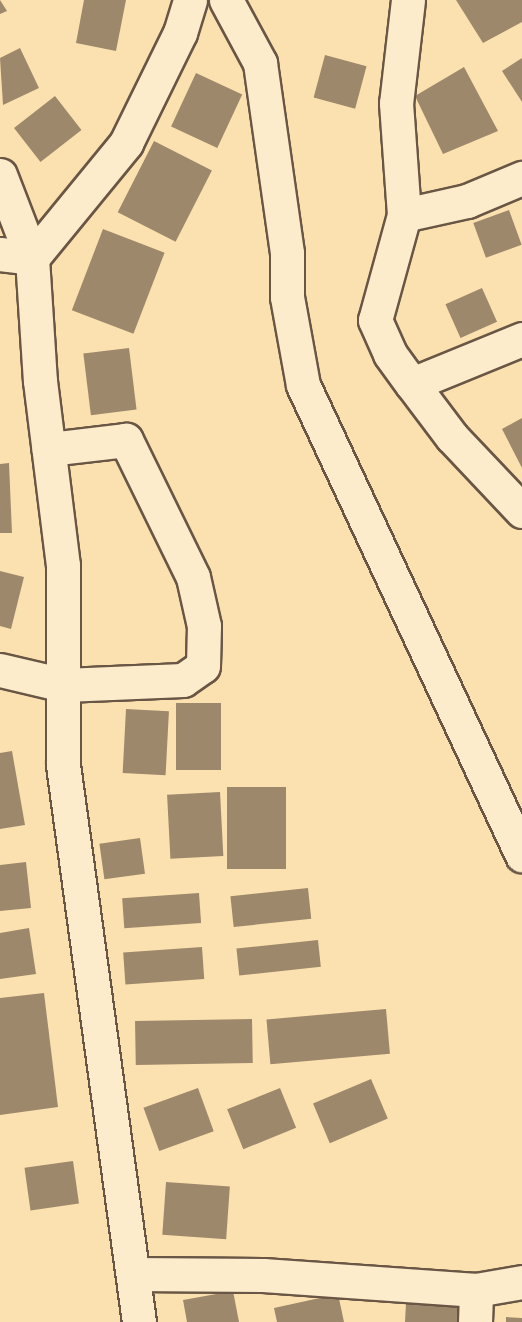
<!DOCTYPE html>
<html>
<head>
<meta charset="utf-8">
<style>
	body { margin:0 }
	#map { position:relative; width:522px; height:1322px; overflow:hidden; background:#fce1b0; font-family:"Libre Bodoni",serif }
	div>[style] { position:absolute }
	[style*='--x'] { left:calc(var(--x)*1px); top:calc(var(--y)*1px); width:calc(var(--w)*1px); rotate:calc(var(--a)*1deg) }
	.building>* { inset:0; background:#9e886b; transform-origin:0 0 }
	.roads { filter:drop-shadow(2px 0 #695645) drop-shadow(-2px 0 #695645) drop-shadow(0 2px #695645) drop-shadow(0 -2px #695645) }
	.minor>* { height:33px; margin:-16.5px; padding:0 16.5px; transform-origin:16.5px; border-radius:16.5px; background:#fdeccc }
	span { translate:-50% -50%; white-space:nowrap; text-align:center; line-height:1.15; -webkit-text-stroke:6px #fdeccc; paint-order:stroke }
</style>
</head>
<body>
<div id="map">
	<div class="building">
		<i style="clip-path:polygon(0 0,7px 11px,0 14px)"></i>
		<i style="clip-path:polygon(84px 0,126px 0,116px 51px,76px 43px)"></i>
		<i style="clip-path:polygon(456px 0,522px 0,522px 22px,483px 43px)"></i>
		<i style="clip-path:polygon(20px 48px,39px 88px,3px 105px,0 58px)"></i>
		<i style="left:325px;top:55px;width:43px;height:44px;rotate:15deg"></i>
		<i style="clip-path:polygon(522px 58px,522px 102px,502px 71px)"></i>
		<i style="clip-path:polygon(464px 67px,498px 131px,443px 154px,415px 96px)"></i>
		<i style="left:196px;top:73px;width:51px;height:59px;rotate:25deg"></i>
		<i style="left:55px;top:96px;width:43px;height:52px;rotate:52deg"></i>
		<i style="left:154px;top:141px;width:65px;height:80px;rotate:27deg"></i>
		<i style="left:509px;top:210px;width:37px;height:38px;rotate:70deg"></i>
		<i style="left:103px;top:229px;width:66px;height:87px;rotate:21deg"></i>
		<i style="left:482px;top:288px;width:37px;height:40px;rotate:66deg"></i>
		<i style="left:129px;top:348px;width:62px;height:46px;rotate:83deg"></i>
		<i style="clip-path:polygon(522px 418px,522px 468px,502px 429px)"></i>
		<i style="clip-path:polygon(9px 463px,12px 533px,0 533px,0 464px)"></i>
		<i style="clip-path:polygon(0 571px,24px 577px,11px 629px,0 626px)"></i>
		<i style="left:176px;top:703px;width:45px;height:67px"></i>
		<i style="left:126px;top:709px;width:43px;height:64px;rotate:3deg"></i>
		<i style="clip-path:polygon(12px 751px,25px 825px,0 829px,0 753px)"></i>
		<i style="left:227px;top:787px;width:59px;height:82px"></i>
		<i style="left:220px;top:792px;width:64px;height:53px;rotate:87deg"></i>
		<i style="left:140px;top:838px;width:36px;height:41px;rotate:82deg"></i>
		<i style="clip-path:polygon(26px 862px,31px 908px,0 911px,0 865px)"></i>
		<i style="left:308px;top:888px;width:31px;height:78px;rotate:84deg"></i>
		<i style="left:199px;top:893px;width:30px;height:77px;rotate:86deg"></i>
		<i style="clip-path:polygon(29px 928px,36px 974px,0 979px,0 933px)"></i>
		<i style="left:318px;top:940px;width:27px;height:82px;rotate:84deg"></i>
		<i style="left:202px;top:947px;width:32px;height:79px;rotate:86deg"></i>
		<i style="clip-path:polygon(44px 993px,58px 1107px,0 1115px,0 998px)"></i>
		<i style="left:386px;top:1009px;width:45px;height:120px;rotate:85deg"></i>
		<i style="left:252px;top:1019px;width:44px;height:117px;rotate:89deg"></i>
		<i style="left:371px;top:1079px;width:43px;height:63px;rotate:67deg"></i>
		<i style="left:198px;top:1088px;width:46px;height:58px;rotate:70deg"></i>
		<i style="left:280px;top:1088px;width:43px;height:57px;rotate:68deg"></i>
		<i style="left:73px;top:1161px;width:43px;height:49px;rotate:82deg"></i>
		<i style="left:166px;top:1182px;width:64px;height:53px;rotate:4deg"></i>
		<i style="clip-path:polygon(233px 1291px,239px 1322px,187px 1322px,183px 1300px)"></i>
		<i style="clip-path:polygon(338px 1294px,344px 1322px,277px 1322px,274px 1308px)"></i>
		<i style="clip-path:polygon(406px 1303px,470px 1307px,469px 1322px,405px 1322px)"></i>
		<i style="clip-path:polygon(506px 1317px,522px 1318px,522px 1322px,506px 1322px)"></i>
	</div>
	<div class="roads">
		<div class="minor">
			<i style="--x:226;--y:0;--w:72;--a:61.6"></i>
			<i style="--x:260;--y:63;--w:192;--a:81.9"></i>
			<i style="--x:287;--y:253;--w:44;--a:90"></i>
			<i style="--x:287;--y:297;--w:89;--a:79.7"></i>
			<i style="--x:303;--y:385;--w:519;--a:65.02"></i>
			<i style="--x:408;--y:0;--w:104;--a:96.6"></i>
			<i style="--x:396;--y:103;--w:112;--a:85.9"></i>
			<i style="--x:404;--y:215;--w:109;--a:105.4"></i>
			<i style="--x:375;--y:320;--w:37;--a:66"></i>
			<i style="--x:390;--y:354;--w:37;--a:54"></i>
			<i style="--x:412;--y:384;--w:66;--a:53"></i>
			<i style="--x:452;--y:437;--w:102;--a:46.6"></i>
			<i style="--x:0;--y:175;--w:89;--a:68.9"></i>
			<i style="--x:32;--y:258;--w:123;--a:86.3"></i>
			<i style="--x:40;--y:381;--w:185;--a:82.9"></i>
			<i style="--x:63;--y:565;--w:200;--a:90"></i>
			<i style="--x:63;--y:765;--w:562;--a:82.23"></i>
			<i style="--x:404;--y:215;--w:65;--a:-12.5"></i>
			<i style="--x:467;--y:201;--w:60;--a:-22.7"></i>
			<i style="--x:0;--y:254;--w:32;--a:7"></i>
			<i style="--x:32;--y:258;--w:149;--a:-50.7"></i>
			<i style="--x:126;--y:143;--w:123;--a:-63.9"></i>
			<i style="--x:180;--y:33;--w:34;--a:-73"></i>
			<i style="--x:412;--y:384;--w:119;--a:-22.2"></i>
			<i style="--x:0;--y:670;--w:66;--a:13.2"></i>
			<i style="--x:64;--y:685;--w:119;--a:-2.4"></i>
			<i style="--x:183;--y:680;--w:24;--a:-35"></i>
			<i style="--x:203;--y:666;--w:40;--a:-88.6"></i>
			<i style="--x:204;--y:626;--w:50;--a:-102.7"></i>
			<i style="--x:193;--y:577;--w:153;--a:-116.1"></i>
			<i style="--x:126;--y:440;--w:78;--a:173.3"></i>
			<i style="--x:133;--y:1274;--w:130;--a:0.4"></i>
			<i style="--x:263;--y:1275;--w:214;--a:4"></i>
			<i style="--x:476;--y:1290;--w:47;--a:-9.9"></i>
			<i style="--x:475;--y:1322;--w:32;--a:-88"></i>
		</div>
	</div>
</div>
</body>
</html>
